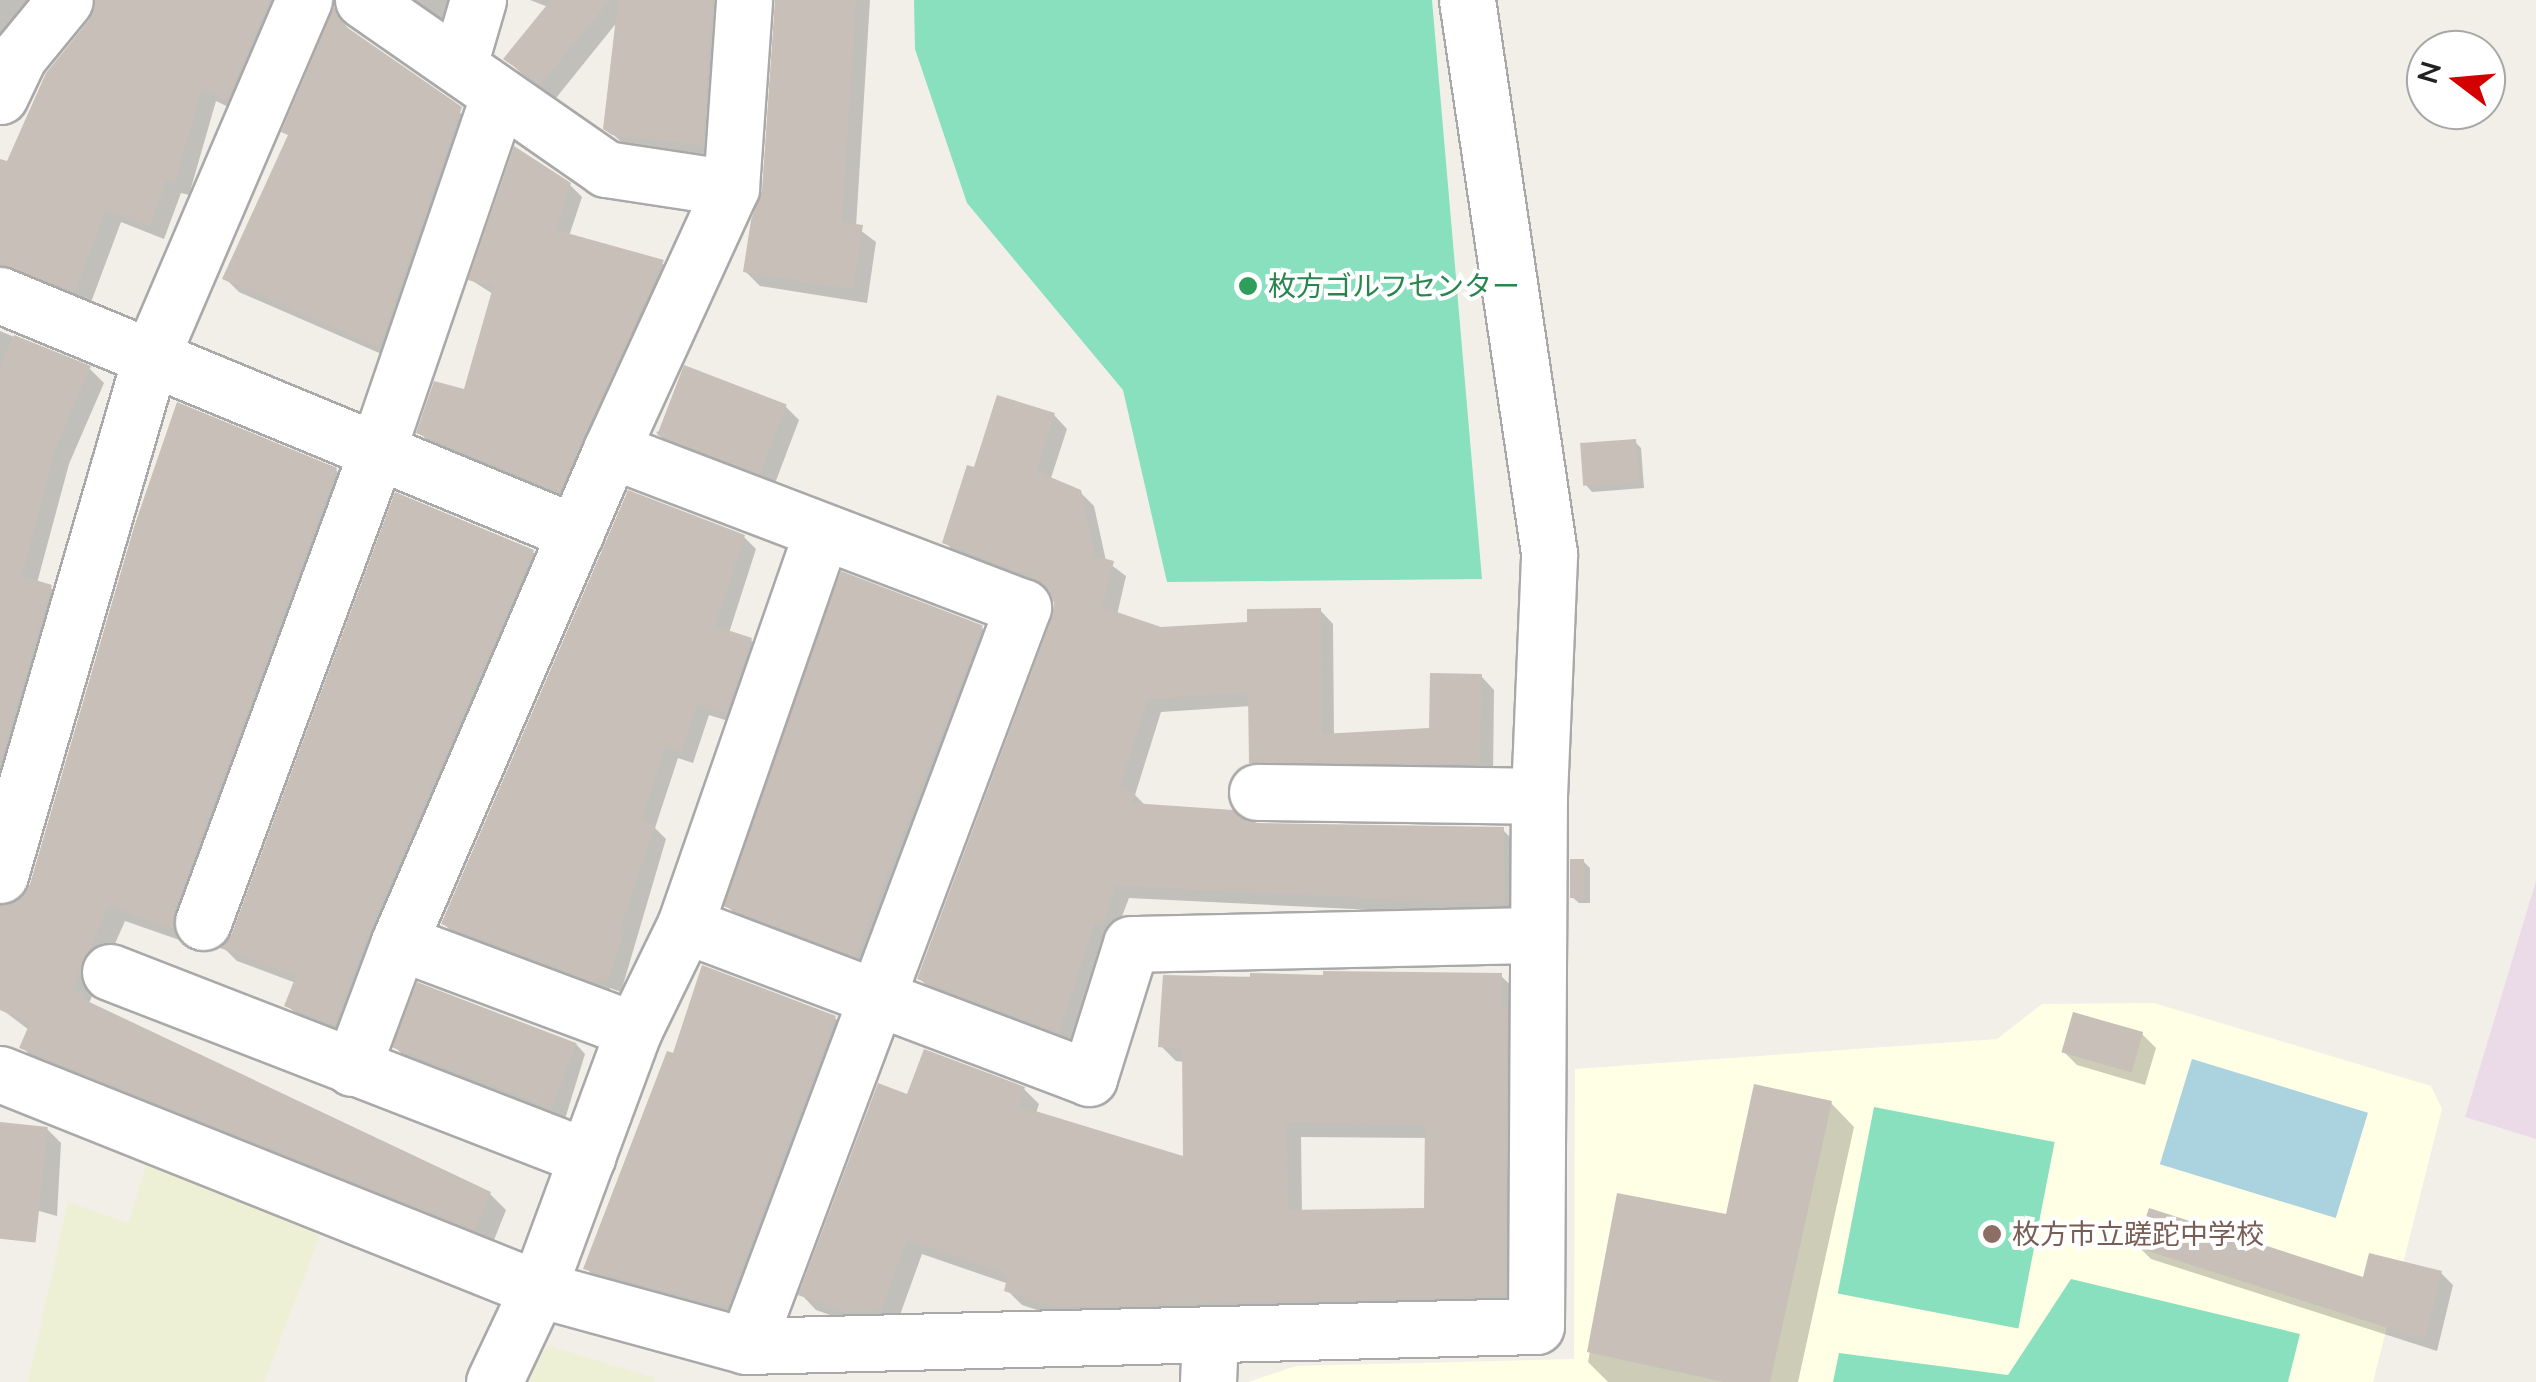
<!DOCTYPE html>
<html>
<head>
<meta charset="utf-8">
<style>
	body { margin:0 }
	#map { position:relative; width:2536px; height:1382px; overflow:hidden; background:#f2efe9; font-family:Mulish,"Noto Sans JP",sans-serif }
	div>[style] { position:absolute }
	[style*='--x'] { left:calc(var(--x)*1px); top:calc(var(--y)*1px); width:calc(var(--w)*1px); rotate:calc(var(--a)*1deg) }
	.industrial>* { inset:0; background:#ebdbe8 }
	.education>* { inset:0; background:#ffffe5 }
	.farmland>* { inset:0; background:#eef0d5 }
	.pitch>* { inset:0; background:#88e0be; transform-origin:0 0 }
	.water>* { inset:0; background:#aad3df; transform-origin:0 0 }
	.shadow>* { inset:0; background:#0003 }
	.building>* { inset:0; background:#c7bfb8; transform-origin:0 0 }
	.roads { filter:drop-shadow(2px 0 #a9a9a9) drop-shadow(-2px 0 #a9a9a9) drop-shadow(0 2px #a9a9a9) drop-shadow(0 -2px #a9a9a9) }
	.minor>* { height:55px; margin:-27.5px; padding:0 27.5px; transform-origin:27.5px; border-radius:27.5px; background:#fff }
	.dots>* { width:28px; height:28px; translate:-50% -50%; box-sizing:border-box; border:5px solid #fff; border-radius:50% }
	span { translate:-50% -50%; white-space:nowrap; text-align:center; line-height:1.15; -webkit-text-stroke:8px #fff; paint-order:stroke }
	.leisure-label { font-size:28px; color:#27864d }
	.left { translate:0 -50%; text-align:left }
	.education-label { font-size:28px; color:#785e54 }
	.north { position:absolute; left:2406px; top:30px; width:100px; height:100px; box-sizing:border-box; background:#fff; border:2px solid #a7a7a7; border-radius:50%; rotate:286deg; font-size:28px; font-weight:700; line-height:40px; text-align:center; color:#222 }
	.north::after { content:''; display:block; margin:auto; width:35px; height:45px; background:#d40000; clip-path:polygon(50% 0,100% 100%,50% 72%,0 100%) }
</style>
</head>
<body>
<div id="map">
	<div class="industrial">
		<i style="clip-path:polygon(2536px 881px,2536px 1139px,2465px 1117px)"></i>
	</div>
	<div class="education">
		<i style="clip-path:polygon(2154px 1003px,2431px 1086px,2442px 1109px,2373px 1382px,1248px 1382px,1296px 1366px,1574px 1359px,1575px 1069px,1997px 1039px,2042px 1004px)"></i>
	</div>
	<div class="farmland">
		<i style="clip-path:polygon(151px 1150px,308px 1224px,319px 1238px,264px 1382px,28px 1382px,68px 1202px,128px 1223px)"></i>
		<i style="clip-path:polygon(550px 1346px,655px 1378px,653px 1382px,520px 1382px,532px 1357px)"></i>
	</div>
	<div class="pitch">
		<i style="clip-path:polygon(914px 0,1432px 0,1482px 579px,1167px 582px,1123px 390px,967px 203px,915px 49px)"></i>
		<i style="left:1874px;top:1107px;width:184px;height:190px;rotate:11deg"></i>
		<i style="clip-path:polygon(2071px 1279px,2300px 1334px,2288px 1382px,1833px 1382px,1839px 1353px,2008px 1375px)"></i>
	</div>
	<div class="water">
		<i style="left:2192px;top:1059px;width:184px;height:110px;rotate:17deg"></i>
	</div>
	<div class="shadow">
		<i style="clip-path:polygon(0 0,39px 0,0 64px)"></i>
		<i style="clip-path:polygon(125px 0,291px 0,241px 113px,216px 101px,189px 195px,181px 193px,164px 239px,121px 222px,90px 305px,0 282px,0 162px,8px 164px)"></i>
		<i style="clip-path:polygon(411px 0,466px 0,452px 26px)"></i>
		<i style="clip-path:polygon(530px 0,731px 0,716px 159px,629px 149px,606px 128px,618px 21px,556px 98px,521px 73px,507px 59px,548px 7px)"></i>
		<i style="clip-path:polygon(777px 0,870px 0,856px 227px,876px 242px,867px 303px,760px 286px,745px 271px,765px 191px)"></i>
		<i style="clip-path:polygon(334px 12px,353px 34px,474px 123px,393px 359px,239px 292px,225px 278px,290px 137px)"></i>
		<i style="clip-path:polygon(570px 185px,582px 197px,569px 236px,662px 263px,674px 274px,571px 502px,431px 444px,419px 432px,465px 392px,493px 294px,471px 280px)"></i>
		<i style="clip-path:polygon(0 331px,90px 369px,104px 383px,69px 464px,37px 583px,50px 587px,65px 602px,0 824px)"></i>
		<i style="clip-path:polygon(785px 406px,799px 420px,774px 486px,670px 446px,656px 432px)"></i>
		<i style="clip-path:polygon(1054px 415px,1067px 429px,1051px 478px,1080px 492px,1094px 506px,1106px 561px,1126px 576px,1117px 615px,1160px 629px,1250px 624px,1320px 610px,1333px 624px,1334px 736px,1432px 731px,1481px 676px,1494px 690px,1493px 776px,1265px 775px,1252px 762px,1251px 706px,1161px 712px,1135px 795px,1147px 807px,1256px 826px,1503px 830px,1516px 843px,1517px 917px,1129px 898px,1073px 1045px,933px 992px,920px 979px,1055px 618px,1056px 603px,1052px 591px,958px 556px,945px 542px,976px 470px)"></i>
		<i style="clip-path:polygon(1635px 442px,1641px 448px,1644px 488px,1592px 492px,1586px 485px)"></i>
		<i style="clip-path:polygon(336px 470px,352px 487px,188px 943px,125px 921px,89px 1003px,490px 1194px,506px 1210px,492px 1245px,38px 1063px,22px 1047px,29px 1030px,0 1008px,17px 903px)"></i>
		<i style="clip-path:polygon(744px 537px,756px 549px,729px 633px,751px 640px,763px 652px,738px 724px,709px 715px,693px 763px,678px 758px,655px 828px,666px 839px,621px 992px,610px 988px,609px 993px,456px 936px,444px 924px)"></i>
		<i style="clip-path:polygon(533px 552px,547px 566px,349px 1038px,301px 1019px,287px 1005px,296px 983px,237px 961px,223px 947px)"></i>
		<i style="clip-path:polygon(981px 627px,997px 643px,874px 971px,743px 921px,727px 906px)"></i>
		<i style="clip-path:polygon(1583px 861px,1590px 868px,1590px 903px,1579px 903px,1572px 897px)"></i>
		<i style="clip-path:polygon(evenodd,1501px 976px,1517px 991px,1519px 1310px,1071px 1321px,1022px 1305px,1007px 1290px,1009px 1284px,922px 1254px,896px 1326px,861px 1326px,816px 1310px,801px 1294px,909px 1097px,1024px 1089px,1039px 1104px,1036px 1113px,1185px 1159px,1184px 1062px,1176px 1061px,1161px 1046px,1165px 977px,1501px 976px,1301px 1137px,1428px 1138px,1427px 1211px,1302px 1212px,1301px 1137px)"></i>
		<i style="clip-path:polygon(835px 1018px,848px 1031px,740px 1320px,599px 1281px,586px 1268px,675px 1056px)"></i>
		<i style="clip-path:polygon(2142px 1034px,2156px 1048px,2145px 1085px,2077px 1065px,2063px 1051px)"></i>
		<i style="clip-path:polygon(576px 1044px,585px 1054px,565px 1119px,405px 1057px,396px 1048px)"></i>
		<i style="clip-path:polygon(1831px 1103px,1854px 1127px,1798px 1382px,1608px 1382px,1588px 1362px,1619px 1196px,1728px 1216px)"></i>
		<i style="clip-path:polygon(0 1125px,47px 1129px,61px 1143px,57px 1216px,0 1200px)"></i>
		<i style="clip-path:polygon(2139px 1247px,2364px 1280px,2441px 1273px,2453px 1285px,2437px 1351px,2151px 1259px)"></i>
	</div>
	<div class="building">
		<i style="clip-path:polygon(95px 0,270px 0,227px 101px,202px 89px,175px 182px,167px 180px,150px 226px,106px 210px,75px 292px,0 264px,0 159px,7px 161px,46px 73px,89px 20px)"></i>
		<i style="clip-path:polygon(551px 0,610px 0,540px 85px,503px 59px)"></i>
		<i style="clip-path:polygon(618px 0,713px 0,703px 146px,612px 135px,603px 129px)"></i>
		<i style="clip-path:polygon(775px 0,856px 0,842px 222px,863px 225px,853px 290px,743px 272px,751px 220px,762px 190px)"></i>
		<i style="clip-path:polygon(334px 7px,345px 26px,462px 107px,379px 347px,222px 279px,288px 135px,281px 132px)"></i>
		<i style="clip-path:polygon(514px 146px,571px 183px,556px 230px,664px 260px,559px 492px,416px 433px,434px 381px,464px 389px,493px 287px,468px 280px)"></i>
		<i style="clip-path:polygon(14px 335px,91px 366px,55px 449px,22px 576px,52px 585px,0 763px,0 366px)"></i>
		<i style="left:684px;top:365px;width:110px;height:75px;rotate:21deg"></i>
		<i style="clip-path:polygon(997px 395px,1055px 413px,1036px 471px,1081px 490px,1095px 556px,1114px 561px,1102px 607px,1161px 627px,1247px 622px,1247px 609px,1321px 608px,1322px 734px,1429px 728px,1430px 673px,1482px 674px,1480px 764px,1249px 763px,1248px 693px,1148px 699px,1120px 787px,1135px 792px,1132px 803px,1233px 810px,1257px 823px,1504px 827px,1505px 904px,1116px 886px,1103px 925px,1095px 923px,1059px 1033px,917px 979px,1052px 617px,1054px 603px,1048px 588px,1035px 578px,942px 543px,967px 465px,974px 467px)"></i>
		<i style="clip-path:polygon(177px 402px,337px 468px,174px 911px,173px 929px,109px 906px,72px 989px,85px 995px,83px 999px,491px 1192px,475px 1230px,19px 1048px,30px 1023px,0 1010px,0 905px,21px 898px,30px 884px,134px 527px)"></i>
		<i style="left:1636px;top:439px;width:43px;height:56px;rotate:86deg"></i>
		<i style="clip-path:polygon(628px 490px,745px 535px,715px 626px,752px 638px,726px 713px,697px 704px,681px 752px,665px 747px,642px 820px,655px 825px,620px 930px,624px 932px,608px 981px,598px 978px,596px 983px,441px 924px)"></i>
		<i style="clip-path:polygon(395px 492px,534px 550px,370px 930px,334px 1026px,284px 1006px,296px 976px,220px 948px,232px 933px)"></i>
		<i style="left:841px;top:571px;width:152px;height:355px;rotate:21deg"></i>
		<i style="left:1570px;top:859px;width:14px;height:39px"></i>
		<i style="clip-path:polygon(702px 965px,836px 1016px,727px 1308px,583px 1269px,667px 1051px,673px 1053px)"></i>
		<i style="clip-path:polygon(evenodd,1323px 971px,1502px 973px,1502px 1007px,1507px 1007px,1505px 1296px,1054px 1307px,1004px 1291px,1008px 1275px,907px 1240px,881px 1311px,844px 1312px,798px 1295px,878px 1083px,907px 1094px,924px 1049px,1025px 1087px,1019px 1106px,1183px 1156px,1182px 1049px,1158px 1047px,1163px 975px,1250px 977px,1250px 973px,1323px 975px,1323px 971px,1287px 1122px,1425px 1124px,1424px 1208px,1288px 1210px,1287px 1122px)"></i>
		<i style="left:417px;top:982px;width:171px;height:70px;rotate:21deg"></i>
		<i style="left:2073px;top:1012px;width:73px;height:42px;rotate:16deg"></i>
		<i style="clip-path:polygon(1754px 1084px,1832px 1101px,1770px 1382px,1724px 1382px,1587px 1352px,1617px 1193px,1726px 1214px)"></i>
		<i style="left:0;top:1122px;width:48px;height:116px;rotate:6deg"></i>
		<i style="clip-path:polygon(2149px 1208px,2363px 1277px,2369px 1253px,2442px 1271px,2425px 1340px,2136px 1247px)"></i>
	</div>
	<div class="roads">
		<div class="minor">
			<i style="--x:363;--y:0;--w:296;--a:34.8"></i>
			<i style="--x:606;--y:169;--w:126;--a:8.6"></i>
			<i style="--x:459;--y:65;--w:68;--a:-73.7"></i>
			<i style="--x:0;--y:96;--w:44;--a:-64.6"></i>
			<i style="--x:19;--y:56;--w:72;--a:-50.6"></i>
			<i style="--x:0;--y:295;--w:623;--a:22.45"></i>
			<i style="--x:611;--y:450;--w:441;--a:20.9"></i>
			<i style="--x:1023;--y:607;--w:789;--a:110.55"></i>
			<i style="--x:1257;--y:792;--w:282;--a:0.8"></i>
			<i style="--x:0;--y:875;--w:537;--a:-73.79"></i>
			<i style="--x:150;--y:359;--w:391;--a:-66.8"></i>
			<i style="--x:203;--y:922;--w:502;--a:-69.72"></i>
			<i style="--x:377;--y:451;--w:376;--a:-71.1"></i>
			<i style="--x:685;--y:925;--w:432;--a:20.7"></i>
			<i style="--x:1089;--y:1078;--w:140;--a:-72.6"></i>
			<i style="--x:1131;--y:944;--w:406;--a:-1.3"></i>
			<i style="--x:399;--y:942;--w:251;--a:20.5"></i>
			<i style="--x:110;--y:972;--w:512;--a:21.2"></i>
			<i style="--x:352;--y:1068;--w:134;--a:-69.5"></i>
			<i style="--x:399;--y:942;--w:536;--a:-66.69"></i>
			<i style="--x:611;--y:450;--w:288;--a:-65.4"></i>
			<i style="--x:731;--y:188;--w:188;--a:-86"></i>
			<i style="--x:0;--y:1074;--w:579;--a:21.78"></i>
			<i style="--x:538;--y:1289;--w:216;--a:15.3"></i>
			<i style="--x:746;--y:1346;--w:790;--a:-1.45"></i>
			<i style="--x:1536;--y:1326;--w:530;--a:-89.68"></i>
			<i style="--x:1539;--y:796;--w:243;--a:-87.6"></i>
			<i style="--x:1549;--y:553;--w:559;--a:-98.43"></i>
			<i style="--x:494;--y:1382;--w:103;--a:-64.7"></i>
			<i style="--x:538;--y:1289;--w:276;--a:-69.7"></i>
			<i style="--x:634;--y:1030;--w:117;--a:-64.1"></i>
			<i style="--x:685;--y:925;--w:416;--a:-70.8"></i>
			<i style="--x:1208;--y:1382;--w:46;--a:-87.5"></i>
		</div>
	</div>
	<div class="dots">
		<i style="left:1248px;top:286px;background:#2e9e5b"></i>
		<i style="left:1992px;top:1234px;background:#8d6e63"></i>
	</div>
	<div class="leisure-label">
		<span class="left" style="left:1268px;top:286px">枚方ゴルフセンター</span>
	</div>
	<div class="education-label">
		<span class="left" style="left:2012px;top:1234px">枚方市立蹉跎中学校</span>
	</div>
	<div class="north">N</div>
</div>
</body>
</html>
